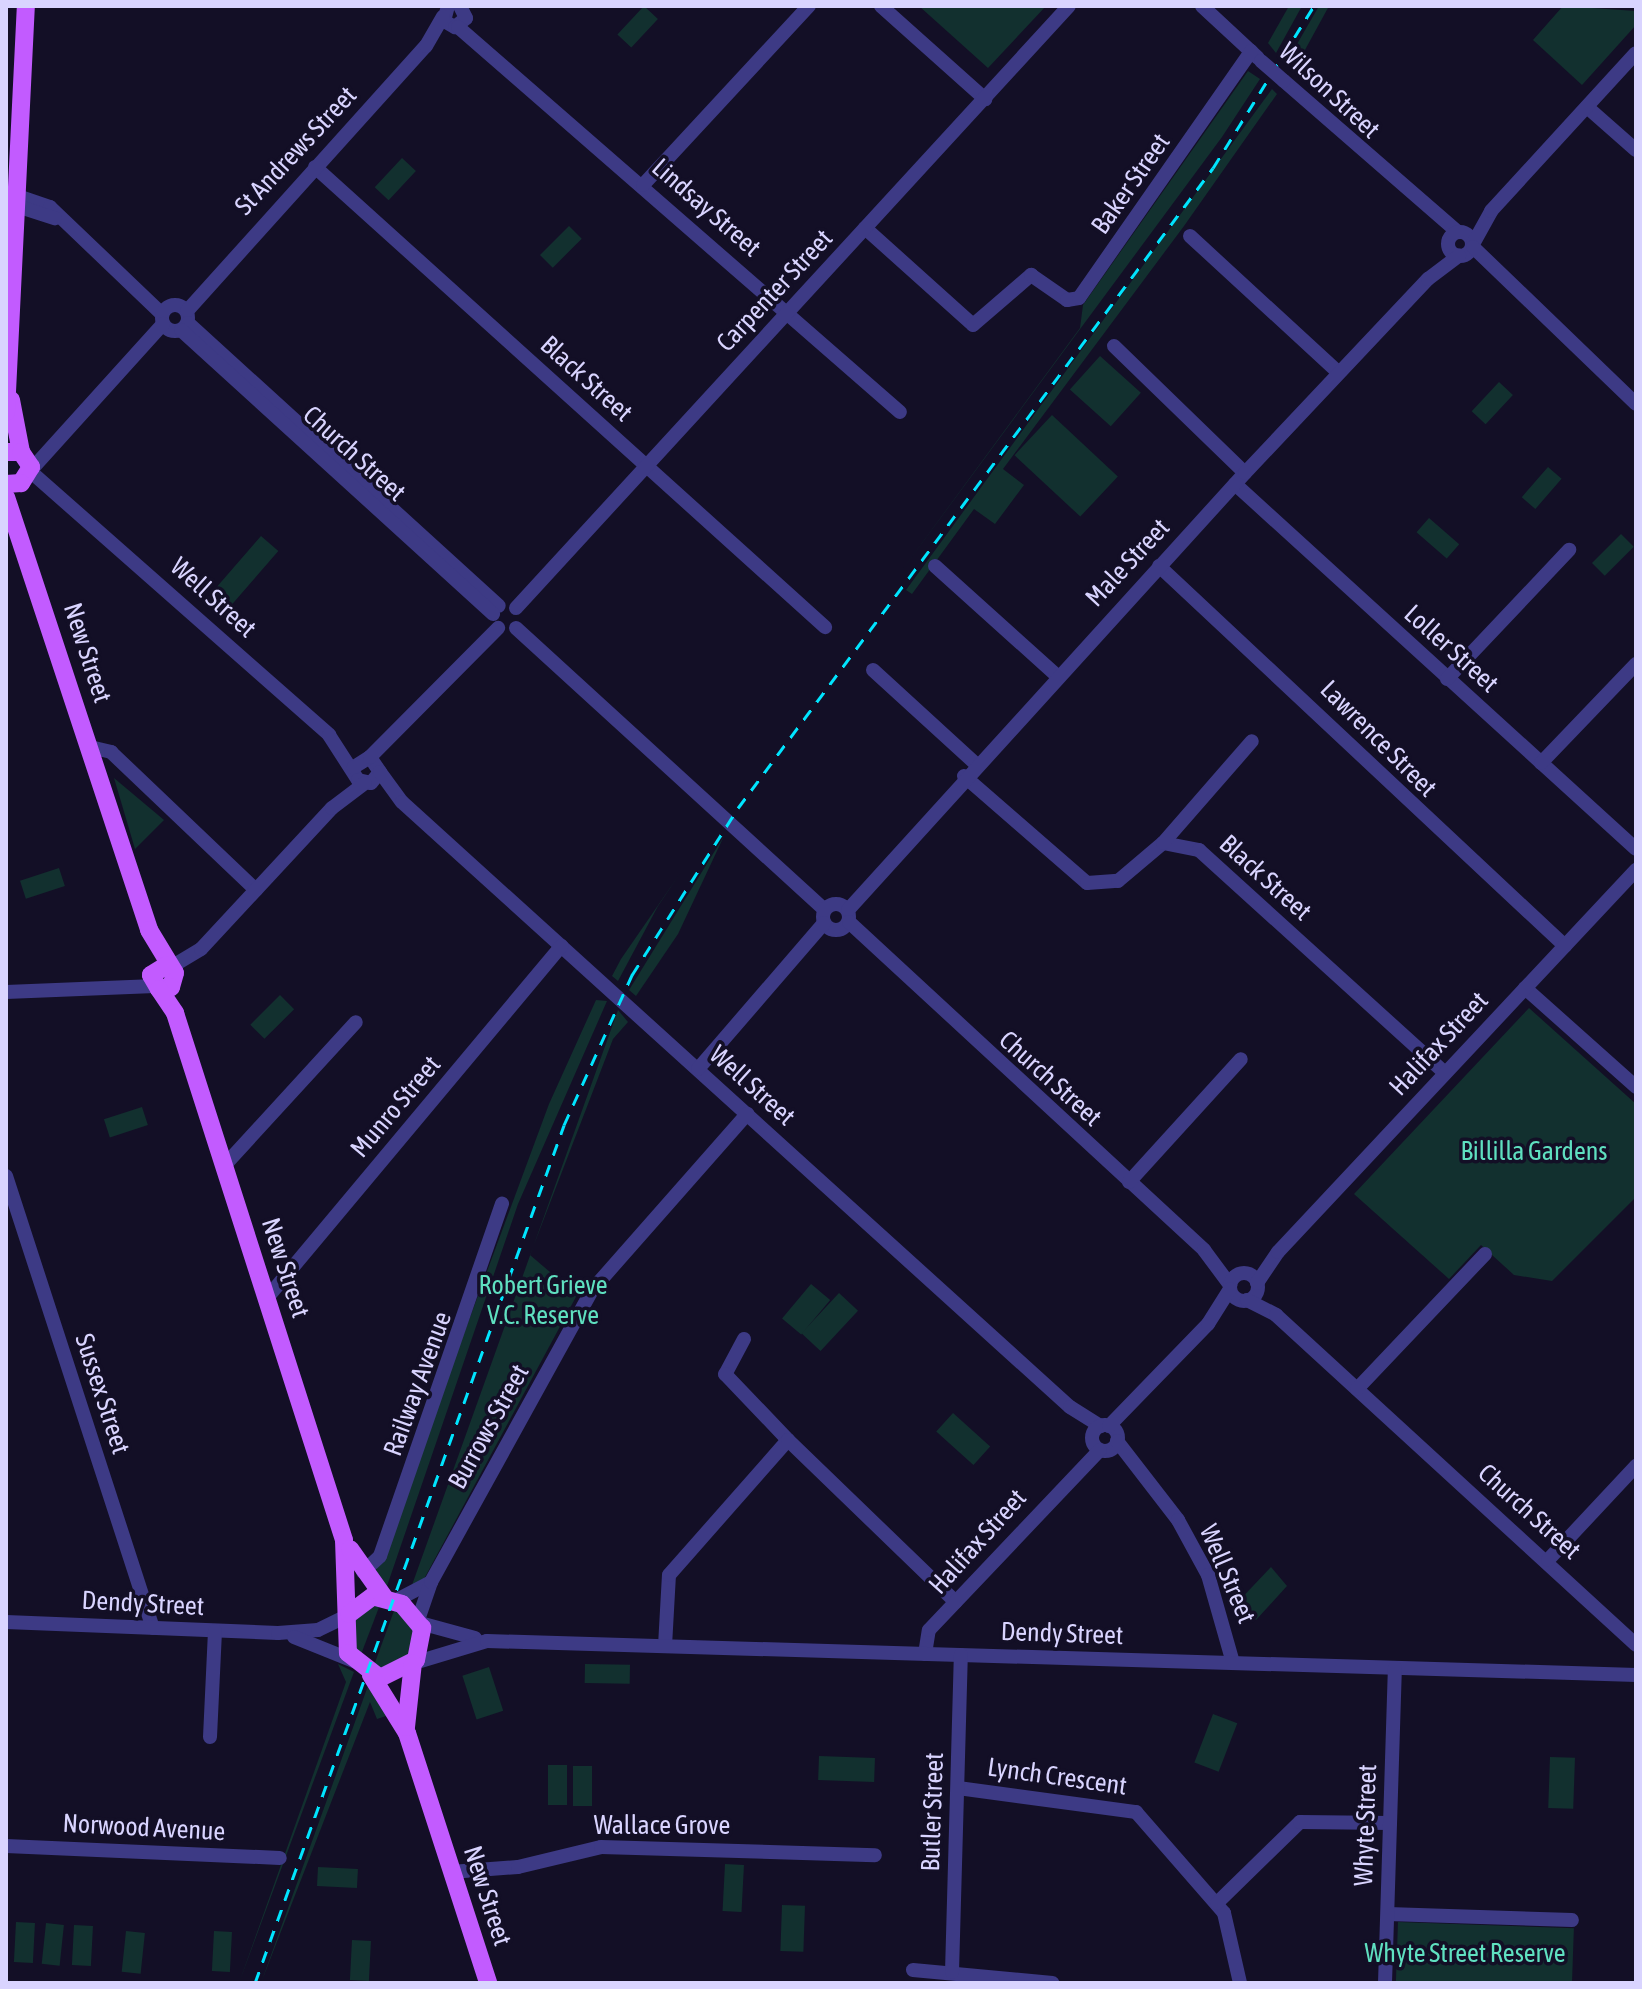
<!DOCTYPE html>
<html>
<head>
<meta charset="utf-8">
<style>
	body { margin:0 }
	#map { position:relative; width:1642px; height:1989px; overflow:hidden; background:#130f26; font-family:"Asap Condensed",sans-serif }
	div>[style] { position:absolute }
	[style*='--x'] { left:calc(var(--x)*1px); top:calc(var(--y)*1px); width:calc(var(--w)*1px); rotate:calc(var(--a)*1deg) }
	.green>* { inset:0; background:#12302f; transform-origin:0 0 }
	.minor>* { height:14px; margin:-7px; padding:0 7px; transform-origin:7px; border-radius:7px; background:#3d3a85 }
	.minor>.ring { margin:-7px; padding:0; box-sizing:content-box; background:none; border:14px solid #3d3a85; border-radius:50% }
	.major>* { height:18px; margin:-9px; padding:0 9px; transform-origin:9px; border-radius:9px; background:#c25bff }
	.rail>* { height:3px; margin-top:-1.5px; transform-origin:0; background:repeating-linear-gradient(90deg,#00e5ff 0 12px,transparent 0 22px) }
	.minor-bridge>* { height:14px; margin:-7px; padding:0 7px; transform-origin:7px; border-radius:7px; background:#3d3a85 }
	span { translate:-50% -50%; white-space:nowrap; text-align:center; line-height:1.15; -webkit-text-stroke:7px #130f26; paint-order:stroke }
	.street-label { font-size:26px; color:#d9d4ff }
	.park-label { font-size:26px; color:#5fe0c0 }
	.frame { position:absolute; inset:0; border:8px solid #d9d4ff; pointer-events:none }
</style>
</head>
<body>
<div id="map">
	<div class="green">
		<i style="left:644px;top:6px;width:19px;height:39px;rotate:43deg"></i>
		<i style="clip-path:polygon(919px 6px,1046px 6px,988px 68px)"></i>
		<i style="clip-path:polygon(1289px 6px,1302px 6px,1276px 53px,1268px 43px)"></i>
		<i style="clip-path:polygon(1319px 6px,1329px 6px,1294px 70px,1286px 63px)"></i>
		<i style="clip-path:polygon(1563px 6px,1636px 11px,1636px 25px,1582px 85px,1533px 40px)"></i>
		<i style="clip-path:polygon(1248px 71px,1260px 79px,1222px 137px,894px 581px,1080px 328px,1083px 305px)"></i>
		<i style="clip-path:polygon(1272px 89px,1277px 94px,1184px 226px,1003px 469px,1024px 485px,995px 524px,974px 509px,912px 594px,906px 590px)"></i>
		<i style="left:402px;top:158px;width:19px;height:40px;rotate:43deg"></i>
		<i style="left:569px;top:226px;width:18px;height:41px;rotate:45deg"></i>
		<i style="left:1100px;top:356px;width:55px;height:45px;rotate:42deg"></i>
		<i style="left:1499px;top:382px;width:19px;height:40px;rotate:43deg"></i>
		<i style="left:1052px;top:415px;width:90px;height:55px;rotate:43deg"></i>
		<i style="left:1548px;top:467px;width:18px;height:40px;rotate:41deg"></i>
		<i style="left:1429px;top:518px;width:40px;height:19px;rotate:41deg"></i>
		<i style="left:1621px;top:534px;width:18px;height:41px;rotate:45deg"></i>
		<i style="left:261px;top:536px;width:23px;height:86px;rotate:41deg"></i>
		<i style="clip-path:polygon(114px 778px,164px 820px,135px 849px)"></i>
		<i style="clip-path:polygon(724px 836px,678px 934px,636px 996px,629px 990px)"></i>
		<i style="left:59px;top:868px;width:19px;height:41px;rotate:72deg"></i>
		<i style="clip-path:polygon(681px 872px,658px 906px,618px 981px,612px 976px,621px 959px)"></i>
		<i style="left:280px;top:995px;width:20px;height:42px;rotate:45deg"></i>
		<i style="clip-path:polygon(596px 1000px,607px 1001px,518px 1204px,386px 1589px,376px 1571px,549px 1104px)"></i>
		<i style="clip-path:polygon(1529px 1008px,1636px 1104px,1636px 1197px,1552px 1281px,1514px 1275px,1481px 1245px,1449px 1279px,1354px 1194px)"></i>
		<i style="clip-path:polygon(618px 1010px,628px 1022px,613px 1039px,530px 1255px,577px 1295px,424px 1579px,412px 1585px)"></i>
		<i style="left:142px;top:1107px;width:19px;height:40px;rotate:72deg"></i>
		<i style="left:811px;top:1284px;width:25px;height:45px;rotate:40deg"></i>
		<i style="left:839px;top:1293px;width:26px;height:55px;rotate:43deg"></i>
		<i style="left:953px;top:1413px;width:50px;height:25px;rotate:42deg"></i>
		<i style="clip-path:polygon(1271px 1567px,1287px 1586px,1256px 1620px,1247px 1618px,1235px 1605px)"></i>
		<i style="clip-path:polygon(381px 1602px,360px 1657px,352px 1641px,357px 1615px)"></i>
		<i style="clip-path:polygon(395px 1608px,414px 1625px,416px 1647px,396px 1670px,373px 1668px)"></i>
		<i style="clip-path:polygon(338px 1664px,354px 1672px,239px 1983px,346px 1682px)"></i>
		<i style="left:585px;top:1664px;width:45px;height:19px;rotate:1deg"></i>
		<i style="left:489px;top:1667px;width:46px;height:28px;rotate:72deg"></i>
		<i style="clip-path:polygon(369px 1683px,389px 1715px,377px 1719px,370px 1702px,261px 1983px)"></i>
		<i style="left:1213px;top:1714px;width:26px;height:52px;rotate:21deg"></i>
		<i style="left:819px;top:1756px;width:56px;height:24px;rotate:2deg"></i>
		<i style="left:1550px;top:1757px;width:25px;height:51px;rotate:2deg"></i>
		<i style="left:548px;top:1765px;width:19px;height:40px"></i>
		<i style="left:573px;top:1766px;width:19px;height:40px"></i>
		<i style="left:725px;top:1864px;width:19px;height:47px;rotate:3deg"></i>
		<i style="left:318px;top:1867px;width:40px;height:19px;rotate:3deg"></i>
		<i style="left:782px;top:1905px;width:23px;height:46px;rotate:2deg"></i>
		<i style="left:16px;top:1922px;width:19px;height:40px;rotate:3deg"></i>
		<i style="left:1398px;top:1922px;width:176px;height:61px;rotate:2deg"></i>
		<i style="left:46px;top:1923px;width:18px;height:41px;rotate:6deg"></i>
		<i style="left:74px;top:1925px;width:19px;height:40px;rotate:3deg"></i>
		<i style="left:126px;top:1931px;width:19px;height:41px;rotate:6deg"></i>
		<i style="left:214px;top:1931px;width:18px;height:40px;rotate:3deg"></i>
		<i style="left:352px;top:1940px;width:19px;height:40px;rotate:3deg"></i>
	</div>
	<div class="minor">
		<i style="--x:448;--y:6;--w:16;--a:105"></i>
		<i style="--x:444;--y:21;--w:13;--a:29"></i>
		<i style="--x:455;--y:27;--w:14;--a:-39"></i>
		<i style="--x:466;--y:18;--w:13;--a:-117"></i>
		<i style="--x:881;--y:6;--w:140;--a:41.8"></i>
		<i style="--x:1202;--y:6;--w:76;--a:42.9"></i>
		<i style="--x:458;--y:27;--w:586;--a:41.06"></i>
		<i style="--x:1284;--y:81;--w:230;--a:41"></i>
		<i style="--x:1587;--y:107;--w:65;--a:41.3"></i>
		<i style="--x:315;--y:167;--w:687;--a:42.05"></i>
		<i style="--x:643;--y:185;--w:244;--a:-47.2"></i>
		<i style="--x:18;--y:196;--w:34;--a:19"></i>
		<i style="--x:50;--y:207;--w:155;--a:43.7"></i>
		<i style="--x:17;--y:206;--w:40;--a:18"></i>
		<i style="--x:865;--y:228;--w:145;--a:41.9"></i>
		<i style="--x:973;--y:325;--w:77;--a:-40.8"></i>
		<i style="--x:1031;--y:275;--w:44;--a:34.8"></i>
		<i style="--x:1067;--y:300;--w:12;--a:-9"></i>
		<i style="--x:1079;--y:298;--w:301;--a:-55.1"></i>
		<i class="ring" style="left:1448px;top:232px;width:10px;height:10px"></i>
		<i style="--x:1190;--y:236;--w:202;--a:42.6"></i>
		<i style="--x:1473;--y:244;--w:38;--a:-61"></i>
		<i style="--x:1491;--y:211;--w:214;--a:-47.5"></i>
		<i style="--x:1473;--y:247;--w:226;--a:43.9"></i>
		<i class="ring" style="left:162px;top:305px;width:12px;height:12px"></i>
		<i style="--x:187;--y:311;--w:357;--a:-48"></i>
		<i style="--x:426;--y:46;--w:34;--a:-60"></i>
		<i style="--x:188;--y:323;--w:420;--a:42.3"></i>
		<i style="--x:181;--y:330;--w:422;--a:42.3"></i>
		<i style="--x:1114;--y:346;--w:182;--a:44.1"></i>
		<i style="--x:31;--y:470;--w:197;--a:-47.9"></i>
		<i style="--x:30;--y:471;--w:399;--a:41.4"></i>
		<i style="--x:329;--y:735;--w:54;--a:57.2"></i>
		<i style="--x:358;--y:780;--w:13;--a:13"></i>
		<i style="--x:371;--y:783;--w:14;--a:-51"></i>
		<i style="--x:380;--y:772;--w:18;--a:-124"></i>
		<i style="--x:370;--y:757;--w:19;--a:148"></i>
		<i style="--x:1235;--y:484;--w:542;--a:42.31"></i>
		<i style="--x:935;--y:566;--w:163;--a:42"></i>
		<i style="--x:1159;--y:566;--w:556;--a:43.11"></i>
		<i style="--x:516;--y:608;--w:817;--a:-47.43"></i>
		<i style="--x:516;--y:628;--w:418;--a:42.4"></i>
		<i style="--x:873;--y:670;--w:138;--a:42.4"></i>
		<i style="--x:1447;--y:679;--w:178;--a:-46.6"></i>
		<i style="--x:90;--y:747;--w:22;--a:13"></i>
		<i style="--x:111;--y:752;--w:200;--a:43.6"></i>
		<i style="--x:370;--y:757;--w:182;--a:-45.2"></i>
		<i style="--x:1541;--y:763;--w:137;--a:-46.2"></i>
		<i style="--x:380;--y:772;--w:37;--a:54"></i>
		<i style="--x:402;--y:802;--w:901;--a:42.17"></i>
		<i style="--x:1070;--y:1407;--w:36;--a:32"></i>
		<i style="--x:964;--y:776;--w:163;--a:41"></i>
		<i style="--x:1087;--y:883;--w:31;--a:-4"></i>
		<i style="--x:1118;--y:881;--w:59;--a:-40.2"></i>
		<i style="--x:1163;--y:843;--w:37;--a:11"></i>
		<i style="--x:1199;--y:850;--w:332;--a:42.2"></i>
		<i style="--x:1163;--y:843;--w:135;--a:-48.9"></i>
		<i class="ring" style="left:823px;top:904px;width:12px;height:12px"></i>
		<i style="--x:848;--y:910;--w:590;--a:-47.75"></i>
		<i style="--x:1245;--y:473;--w:267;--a:-46.7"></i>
		<i style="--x:1428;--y:279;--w:39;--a:-37"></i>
		<i style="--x:849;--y:922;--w:483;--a:42.7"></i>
		<i style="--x:1204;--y:1250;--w:44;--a:53.4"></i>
		<i style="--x:171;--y:967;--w:35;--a:-31"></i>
		<i style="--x:201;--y:949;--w:192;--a:-47.1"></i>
		<i style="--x:332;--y:808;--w:41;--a:-37.1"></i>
		<i style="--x:1525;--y:988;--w:149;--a:41.7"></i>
		<i style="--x:6;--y:992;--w:149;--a:-2.3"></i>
		<i style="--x:698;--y:1069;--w:193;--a:-49.2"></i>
		<i style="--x:224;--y:1166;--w:195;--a:-47.5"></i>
		<i style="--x:6;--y:1176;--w:475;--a:72"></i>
		<i style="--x:1129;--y:1182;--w:166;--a:-47.7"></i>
		<i class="ring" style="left:1230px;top:1273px;width:14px;height:14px"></i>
		<i style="--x:1257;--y:1283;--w:37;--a:-56"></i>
		<i style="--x:1278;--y:1252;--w:524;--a:-46.86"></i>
		<i style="--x:267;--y:1298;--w:459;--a:-50.1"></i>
		<i style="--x:1247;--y:1300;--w:33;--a:27"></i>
		<i style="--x:1276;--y:1315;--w:488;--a:42.5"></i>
		<i style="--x:744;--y:1339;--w:40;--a:118"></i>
		<i style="--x:725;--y:1374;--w:91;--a:46.3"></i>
		<i style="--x:1357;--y:1389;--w:186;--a:-46.5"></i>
		<i class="ring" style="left:1092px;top:1425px;width:12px;height:12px"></i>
		<i style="--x:1109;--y:1426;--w:142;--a:-45.9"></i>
		<i style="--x:1208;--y:1324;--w:41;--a:-57.8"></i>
		<i style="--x:1117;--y:1441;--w:100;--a:52.3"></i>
		<i style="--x:1178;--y:1520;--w:63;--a:61.4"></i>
		<i style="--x:1208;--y:1575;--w:91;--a:74.1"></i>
		<i style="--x:1548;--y:1560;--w:129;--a:-46.9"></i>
		<i style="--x:363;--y:1572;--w:23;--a:-43"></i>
		<i style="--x:380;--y:1556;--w:373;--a:-70.9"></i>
		<i style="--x:395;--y:1601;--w:41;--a:-27.8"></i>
		<i style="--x:418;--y:1620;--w:40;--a:-71.1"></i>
		<i style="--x:431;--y:1582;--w:333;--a:-61.1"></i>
		<i style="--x:592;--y:1290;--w:235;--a:-48.6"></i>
		<i style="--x:6;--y:1622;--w:272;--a:2.3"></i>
		<i style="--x:278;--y:1633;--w:40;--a:-4.3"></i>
		<i style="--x:318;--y:1630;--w:34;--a:-26"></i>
		<i style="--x:420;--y:1623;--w:57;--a:15.3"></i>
		<i style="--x:294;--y:1637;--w:65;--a:21.8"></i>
		<i style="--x:665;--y:1646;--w:71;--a:-86.8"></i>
		<i style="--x:669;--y:1575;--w:180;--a:-48.6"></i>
		<i style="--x:788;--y:1440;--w:233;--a:44"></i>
		<i style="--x:925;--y:1654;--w:24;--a:-81"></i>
		<i style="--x:929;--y:1630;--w:248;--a:-46.5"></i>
		<i style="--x:414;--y:1663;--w:76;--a:-16.8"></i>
		<i style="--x:487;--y:1641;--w:1150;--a:1.69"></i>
		<i style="--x:210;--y:1737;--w:106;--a:-87.3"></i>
		<i style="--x:958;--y:1788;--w:180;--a:7.7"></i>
		<i style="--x:1136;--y:1812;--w:134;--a:48.9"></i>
		<i style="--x:1224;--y:1913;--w:72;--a:77.1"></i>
		<i style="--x:6;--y:1846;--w:274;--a:2.5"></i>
		<i style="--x:451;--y:1872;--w:67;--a:-4.3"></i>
		<i style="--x:518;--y:1867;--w:85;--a:-13.5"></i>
		<i style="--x:601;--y:1847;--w:274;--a:1.7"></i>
		<i style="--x:1217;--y:1903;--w:116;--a:-44.3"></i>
		<i style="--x:1300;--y:1822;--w:90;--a:0.6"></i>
		<i style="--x:1388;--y:1914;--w:184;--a:1.9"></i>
		<i style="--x:913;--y:1970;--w:140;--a:5.3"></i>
		<i style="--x:952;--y:1972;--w:317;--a:-88.4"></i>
		<i style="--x:1385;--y:1983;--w:315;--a:-88.2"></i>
	</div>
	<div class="major">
		<i style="--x:11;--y:400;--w:53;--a:79.1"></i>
		<i style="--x:6;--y:412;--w:406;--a:-87.2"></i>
		<i style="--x:6;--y:452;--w:15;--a:0"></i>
		<i style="--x:21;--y:452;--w:18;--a:56"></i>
		<i style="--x:31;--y:467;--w:19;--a:122"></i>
		<i style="--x:21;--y:483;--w:15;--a:176"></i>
		<i style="--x:6;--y:497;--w:456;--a:71.7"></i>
		<i style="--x:149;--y:930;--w:50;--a:58.8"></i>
		<i style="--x:175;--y:973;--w:15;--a:106"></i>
		<i style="--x:171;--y:987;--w:12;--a:171"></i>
		<i style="--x:159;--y:989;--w:16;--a:-120"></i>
		<i style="--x:151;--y:975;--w:19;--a:-32"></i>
		<i style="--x:159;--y:989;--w:29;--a:56"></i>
		<i style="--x:175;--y:1013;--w:553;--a:72.22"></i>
		<i style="--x:344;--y:1540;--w:113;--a:88"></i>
		<i style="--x:348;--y:1653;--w:41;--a:38"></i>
		<i style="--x:380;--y:1678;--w:40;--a:-26.6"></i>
		<i style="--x:416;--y:1660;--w:33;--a:-79"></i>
		<i style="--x:422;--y:1628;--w:31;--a:-130"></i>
		<i style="--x:402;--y:1604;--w:30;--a:-165"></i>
		<i style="--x:373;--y:1596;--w:30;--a:143"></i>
		<i style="--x:350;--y:1549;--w:59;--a:54.7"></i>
		<i style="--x:371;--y:1675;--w:68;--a:58.2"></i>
		<i style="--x:407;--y:1733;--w:263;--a:72"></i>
		<i style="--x:406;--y:1727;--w:64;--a:-83.8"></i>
	</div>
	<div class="rail">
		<i style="--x:255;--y:1983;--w:912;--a:-70.19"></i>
		<i style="--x:564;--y:1125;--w:165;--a:-65.6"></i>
		<i style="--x:632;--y:975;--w:198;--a:-57.6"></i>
		<i style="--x:738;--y:808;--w:797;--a:-53.42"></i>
		<i style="--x:1213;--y:168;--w:191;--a:-58.1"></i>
	</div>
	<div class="minor-bridge">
		<i style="--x:1261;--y:61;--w:30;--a:41"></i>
	</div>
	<div class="street-label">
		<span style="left:1329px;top:91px;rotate:43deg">Wilson Street</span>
		<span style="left:296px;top:151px;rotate:-47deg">St Andrews Street</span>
		<span style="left:1131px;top:184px;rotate:-55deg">Baker Street</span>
		<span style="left:706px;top:208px;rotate:41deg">Lindsay Street</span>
		<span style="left:775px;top:291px;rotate:-47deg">Carpenter Street</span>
		<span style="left:586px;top:379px;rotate:42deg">Black Street</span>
		<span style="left:354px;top:454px;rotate:42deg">Church Street</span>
		<span style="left:1128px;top:563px;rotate:-47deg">Male Street</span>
		<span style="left:213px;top:598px;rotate:42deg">Well Street</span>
		<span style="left:1451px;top:649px;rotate:42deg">Loller Street</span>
		<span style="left:87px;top:653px;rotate:72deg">New Street</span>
		<span style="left:1378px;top:739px;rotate:45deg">Lawrence Street</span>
		<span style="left:1265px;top:878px;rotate:42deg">Black Street</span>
		<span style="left:1439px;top:1044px;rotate:-47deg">Halifax Street</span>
		<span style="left:1050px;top:1079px;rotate:42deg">Church Street</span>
		<span style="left:752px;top:1086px;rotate:42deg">Well Street</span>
		<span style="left:396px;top:1107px;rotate:-50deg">Munro Street</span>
		<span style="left:285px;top:1268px;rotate:72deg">New Street</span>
		<span style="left:418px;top:1384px;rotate:-70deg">Railway Avenue</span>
		<span style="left:102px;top:1394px;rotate:72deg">Sussex Street</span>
		<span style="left:489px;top:1427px;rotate:-61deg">Burrows Street</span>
		<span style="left:1529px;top:1512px;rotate:42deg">Church Street</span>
		<span style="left:978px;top:1542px;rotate:-48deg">Halifax Street</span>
		<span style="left:1227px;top:1574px;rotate:67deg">Well Street</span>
		<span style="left:143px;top:1604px;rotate:3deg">Dendy Street</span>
		<span style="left:1062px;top:1634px;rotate:2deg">Dendy Street</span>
		<span style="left:1057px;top:1777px;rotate:8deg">Lynch Crescent</span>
		<span style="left:933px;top:1812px;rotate:-88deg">Butler Street</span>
		<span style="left:1366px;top:1825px;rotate:-88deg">Whyte Street</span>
		<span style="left:662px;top:1826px">Wallace Grove</span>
		<span style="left:144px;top:1828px;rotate:3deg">Norwood Avenue</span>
		<span style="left:487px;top:1896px;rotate:72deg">New Street</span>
	</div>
	<div class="park-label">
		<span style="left:1534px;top:1152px">Billilla Gardens</span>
		<span style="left:543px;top:1301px">Robert Grieve<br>V.C. Reserve</span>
		<span style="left:1465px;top:1954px">Whyte Street Reserve</span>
	</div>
	<div class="frame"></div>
</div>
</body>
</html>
